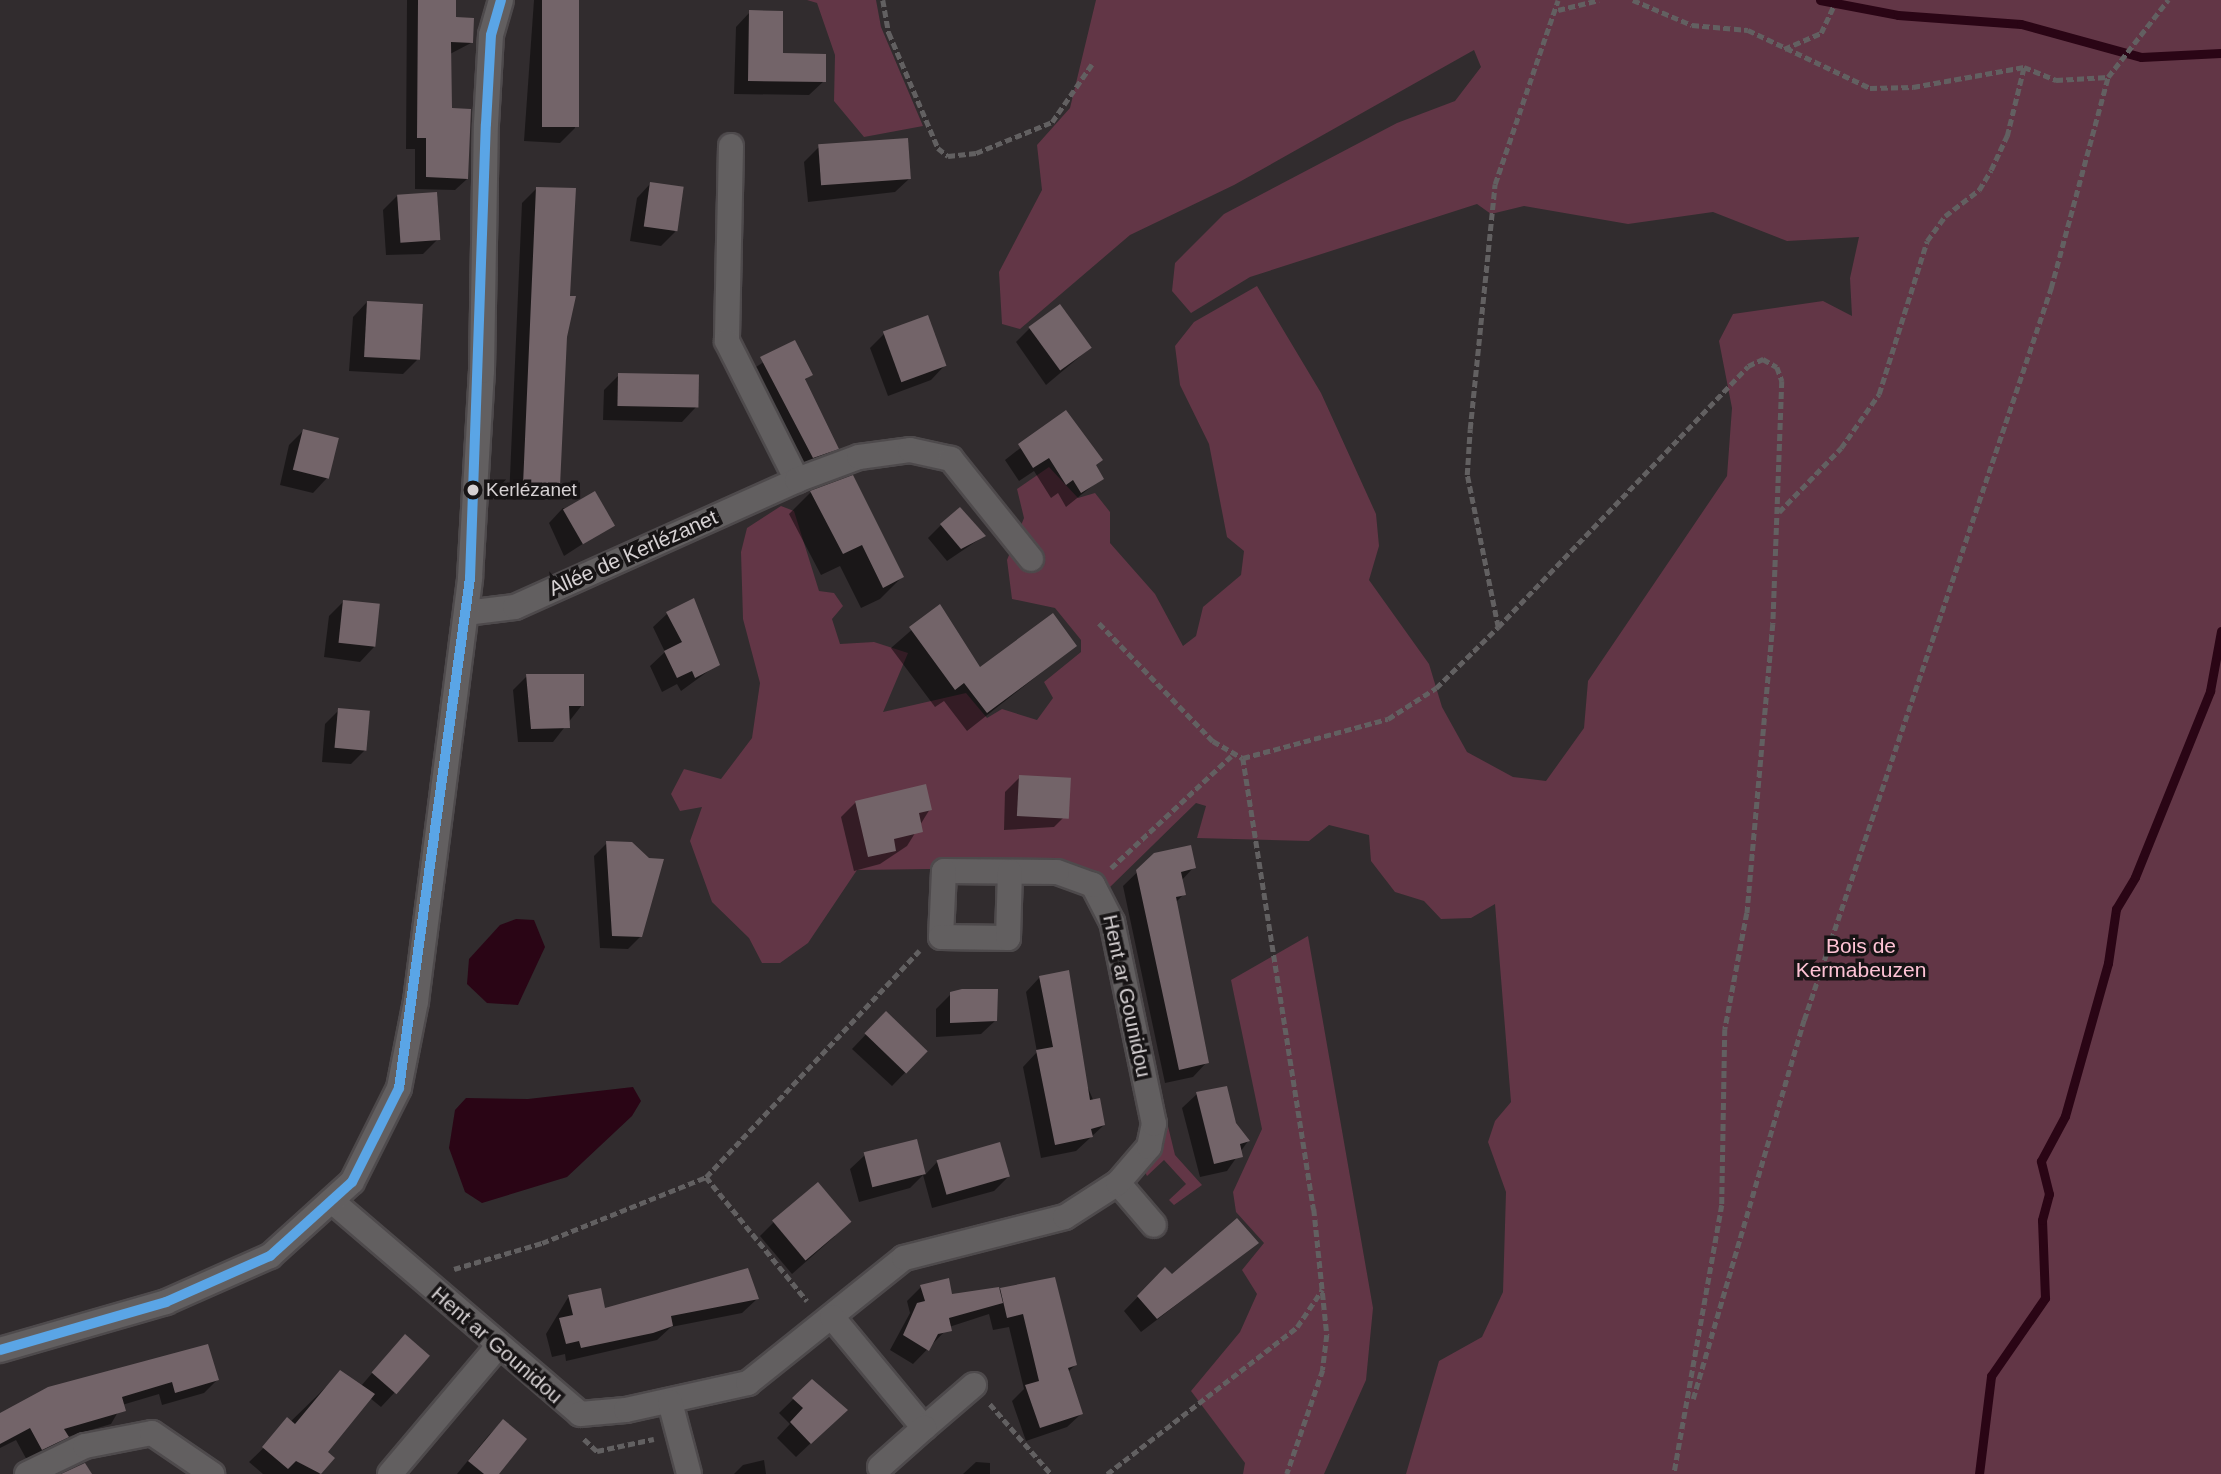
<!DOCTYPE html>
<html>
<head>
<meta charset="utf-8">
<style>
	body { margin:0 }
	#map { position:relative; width:2221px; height:1474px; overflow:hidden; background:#312c2e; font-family:Helvetica,sans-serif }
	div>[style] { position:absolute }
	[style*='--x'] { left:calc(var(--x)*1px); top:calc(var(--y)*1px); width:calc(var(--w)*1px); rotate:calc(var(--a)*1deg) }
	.green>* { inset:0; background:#623646 }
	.water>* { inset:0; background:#2a0515 }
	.shadow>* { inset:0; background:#0007 }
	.stream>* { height:9px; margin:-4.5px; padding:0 4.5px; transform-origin:4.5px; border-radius:4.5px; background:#2a0515 }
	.building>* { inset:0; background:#736469; transform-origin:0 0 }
	.path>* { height:4.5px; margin-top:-2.25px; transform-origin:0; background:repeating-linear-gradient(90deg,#626061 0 7px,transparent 0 10.5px) }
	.roads { filter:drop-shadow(2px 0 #4e4a4c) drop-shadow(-2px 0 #4e4a4c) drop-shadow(0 2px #4e4a4c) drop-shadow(0 -2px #4e4a4c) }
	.street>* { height:24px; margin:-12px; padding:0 12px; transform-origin:12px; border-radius:12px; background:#625f60 }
	.bus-1>* { height:10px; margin:-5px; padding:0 5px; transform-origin:5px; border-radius:5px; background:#5aa5e6 }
	.dots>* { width:19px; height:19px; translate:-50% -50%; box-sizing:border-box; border:4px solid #171415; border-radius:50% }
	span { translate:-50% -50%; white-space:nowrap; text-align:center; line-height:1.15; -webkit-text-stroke:7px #171415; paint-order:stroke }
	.bus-label { font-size:19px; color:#d6d1d3 }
	.left { translate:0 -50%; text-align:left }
	.street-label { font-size:21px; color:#d6d1d3 }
	.park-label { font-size:21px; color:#fec3d5 }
</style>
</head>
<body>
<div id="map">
	<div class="green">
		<i style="clip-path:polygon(807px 0,876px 0,881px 27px,923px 126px,864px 137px,834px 101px,835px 55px,817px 3px)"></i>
		<i style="clip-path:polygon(1096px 0,2221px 0,2221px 1474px,1406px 1474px,1439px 1361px,1482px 1337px,1503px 1292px,1506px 1192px,1488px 1142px,1495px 1121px,1511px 1102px,1495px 904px,1471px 918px,1441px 919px,1424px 901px,1395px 892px,1371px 861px,1369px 835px,1329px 825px,1309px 841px,1197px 838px,1206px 806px,1196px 803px,1109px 888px,1075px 867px,857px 870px,808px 943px,780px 963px,762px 963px,749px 938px,712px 902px,690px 841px,702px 807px,680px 811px,671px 794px,684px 769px,721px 779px,752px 738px,760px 683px,743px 619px,741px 552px,747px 528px,781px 506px,794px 511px,819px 591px,834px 593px,843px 606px,832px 619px,840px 644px,874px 642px,908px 653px,883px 712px,966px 693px,987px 718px,1002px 709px,1037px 720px,1053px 698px,1044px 682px,1081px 652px,1081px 640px,1055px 608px,1012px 599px,1007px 560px,1024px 518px,1017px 489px,1049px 467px,1078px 498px,1095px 493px,1110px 512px,1110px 543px,1155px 594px,1183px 646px,1196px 636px,1203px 607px,1241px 575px,1244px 551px,1227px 537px,1209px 444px,1180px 385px,1175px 346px,1194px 322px,1257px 286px,1321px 393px,1376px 514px,1379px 546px,1369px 580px,1429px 664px,1442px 707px,1467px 752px,1513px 777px,1546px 781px,1584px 728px,1588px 681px,1727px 476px,1732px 408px,1719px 341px,1733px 314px,1823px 301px,1852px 316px,1850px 278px,1859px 237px,1787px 241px,1713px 212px,1628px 224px,1524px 206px,1491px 214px,1477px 204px,1250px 277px,1191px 313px,1172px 291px,1175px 263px,1224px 214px,1397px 123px,1455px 101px,1481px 67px,1474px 50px,1234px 185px,1130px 235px,1020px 329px,1002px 324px,999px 272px,1042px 190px,1037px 145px,1070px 108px)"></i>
		<i style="clip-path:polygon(1308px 936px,1373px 1308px,1366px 1380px,1324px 1474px,1243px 1474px,1245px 1463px,1191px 1391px,1240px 1332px,1257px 1294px,1242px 1270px,1264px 1243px,1236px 1212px,1233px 1192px,1262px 1129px,1231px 980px)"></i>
		<i style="clip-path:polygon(1166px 1118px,1175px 1155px,1202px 1185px,1174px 1205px,1169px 1200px,1186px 1184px,1164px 1160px,1147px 1176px,1143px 1168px,1160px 1151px)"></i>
	</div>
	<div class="water">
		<i style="clip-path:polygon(516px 919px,534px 920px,545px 947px,518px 1005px,487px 1003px,467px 984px,469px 959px,500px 925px)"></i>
		<i style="clip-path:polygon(633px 1087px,641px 1101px,632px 1116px,567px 1177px,482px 1203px,465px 1192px,449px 1148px,455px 1110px,466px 1098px,528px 1099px)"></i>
	</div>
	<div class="shadow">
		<i style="clip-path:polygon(407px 0,455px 0,454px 18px,471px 43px,450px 54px,451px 110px,467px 179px,455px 190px,415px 189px,415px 149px,406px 149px)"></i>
		<i style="clip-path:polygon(534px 0,577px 0,575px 128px,560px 143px,524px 141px)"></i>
		<i style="clip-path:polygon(750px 12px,781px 55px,824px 81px,809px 95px,734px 94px,736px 27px)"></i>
		<i style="clip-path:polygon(818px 148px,910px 178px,895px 192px,808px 202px,804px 162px)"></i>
		<i style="clip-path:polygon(651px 183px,675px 232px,661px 246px,630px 241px,637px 198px)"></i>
		<i style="clip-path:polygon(536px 189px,566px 337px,559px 486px,544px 500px,509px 499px,522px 203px)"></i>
		<i style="clip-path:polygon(397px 196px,438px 239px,423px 254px,386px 255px,383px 210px)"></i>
		<i style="clip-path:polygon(367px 302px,417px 360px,403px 374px,349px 371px,353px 317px)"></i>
		<i style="clip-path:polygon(1030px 328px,1090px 348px,1046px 385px,1016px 342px)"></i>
		<i style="clip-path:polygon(884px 334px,945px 365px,931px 380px,888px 396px,870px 348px)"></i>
		<i style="clip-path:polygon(794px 342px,810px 375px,804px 381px,837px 448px,799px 471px,747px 373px)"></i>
		<i style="clip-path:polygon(619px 375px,696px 407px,682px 422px,603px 420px,604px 390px)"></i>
		<i style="clip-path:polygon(1065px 413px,1102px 478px,1066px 507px,1058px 493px,1051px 498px,1034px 471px,1019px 481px,1005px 460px)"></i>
		<i style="clip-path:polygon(303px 431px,327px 478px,313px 493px,280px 485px,289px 445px)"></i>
		<i style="clip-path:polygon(811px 492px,902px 577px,880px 599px,861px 608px,840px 566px,821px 575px,789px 514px)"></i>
		<i style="clip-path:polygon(563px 508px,612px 525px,564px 556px,549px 523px)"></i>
		<i style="clip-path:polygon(941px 525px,984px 536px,947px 561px,928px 538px)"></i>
		<i style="clip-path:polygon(343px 602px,374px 647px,360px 662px,324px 657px,329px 616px)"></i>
		<i style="clip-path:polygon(939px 606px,979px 670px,1075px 646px,967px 731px,944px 701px,935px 707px,891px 648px)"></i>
		<i style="clip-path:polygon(668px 613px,718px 664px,681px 691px,677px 684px,662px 692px,650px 666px,665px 652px,653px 627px)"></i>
		<i style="clip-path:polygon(527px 676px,582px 705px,553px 742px,518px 742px,513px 690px)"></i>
		<i style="clip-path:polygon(339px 710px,365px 750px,351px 764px,322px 762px,325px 724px)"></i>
		<i style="clip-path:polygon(1020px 777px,1068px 813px,1054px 827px,1004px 830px,1005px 792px)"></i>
		<i style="clip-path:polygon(856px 802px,930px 809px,907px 846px,880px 864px,854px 871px,841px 817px)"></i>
		<i style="clip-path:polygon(607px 843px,641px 936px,628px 949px,600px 948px,594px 856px)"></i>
		<i style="clip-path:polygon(1155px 855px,1194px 867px,1181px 881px,1184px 894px,1175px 903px,1207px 1062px,1193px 1077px,1165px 1083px,1123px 886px)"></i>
		<i style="clip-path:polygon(1040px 977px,1104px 1125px,1076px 1151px,1041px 1158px,1023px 1067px,1037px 1052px,1026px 992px)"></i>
		<i style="clip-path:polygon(951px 994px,996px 1020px,981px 1034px,936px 1037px,936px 1009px)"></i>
		<i style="clip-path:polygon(872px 1028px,926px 1051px,892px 1086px,852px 1049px)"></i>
		<i style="clip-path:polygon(1197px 1094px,1248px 1141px,1227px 1171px,1200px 1177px,1182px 1108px)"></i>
		<i style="clip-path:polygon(915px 1141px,925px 1175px,938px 1161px,1008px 1177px,994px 1191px,932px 1208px,923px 1175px,910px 1188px,859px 1202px,850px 1169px,865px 1155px)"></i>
		<i style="clip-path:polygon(774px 1222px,835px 1236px,792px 1274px,760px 1236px)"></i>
		<i style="clip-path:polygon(1257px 1243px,1141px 1332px,1124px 1311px,1165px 1269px,1172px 1277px)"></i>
		<i style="clip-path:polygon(921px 1287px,951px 1296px,1001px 1289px,1075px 1365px,1068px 1372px,1081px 1414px,1067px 1427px,1026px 1441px,1012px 1401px,1024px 1389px,1009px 1327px,993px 1330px,989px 1314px,949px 1327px,913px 1364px,890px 1350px,910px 1313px,907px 1301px)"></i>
		<i style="clip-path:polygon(569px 1296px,604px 1310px,757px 1299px,742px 1313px,671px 1327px,657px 1340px,566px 1361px,565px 1354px,552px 1357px,546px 1334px)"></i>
		<i style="clip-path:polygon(391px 1351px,395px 1392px,381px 1407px,370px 1398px,326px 1452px,332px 1458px,319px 1474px,263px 1474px,249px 1462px,326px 1387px,361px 1386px)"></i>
		<i style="clip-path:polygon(217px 1380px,204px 1393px,162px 1405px,159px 1394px,122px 1405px,111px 1424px,67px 1437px,28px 1462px,16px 1440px,0 1448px,0 1414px,48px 1388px)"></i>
		<i style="clip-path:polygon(812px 1381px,831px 1424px,796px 1457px,777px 1438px,790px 1424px,779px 1413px)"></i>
		<i style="clip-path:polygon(503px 1421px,493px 1474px,457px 1474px,488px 1436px)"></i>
		<i style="clip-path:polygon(764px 1460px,766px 1474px,734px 1474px,743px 1465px)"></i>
		<i style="clip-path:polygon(976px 1462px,990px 1463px,990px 1474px,963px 1474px)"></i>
	</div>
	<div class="stream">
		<i style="--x:1820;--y:0;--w:79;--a:10.9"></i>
		<i style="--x:1898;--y:15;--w:123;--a:4.2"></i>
		<i style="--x:2021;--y:24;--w:124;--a:15.4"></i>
		<i style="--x:2141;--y:57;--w:80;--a:-2.9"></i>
		<i style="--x:1979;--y:1474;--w:99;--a:-83"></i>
		<i style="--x:1991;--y:1376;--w:95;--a:-55.3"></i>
		<i style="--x:2045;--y:1298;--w:78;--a:-92.2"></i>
		<i style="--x:2042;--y:1220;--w:27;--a:-75"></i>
		<i style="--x:2049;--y:1194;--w:34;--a:-104"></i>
		<i style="--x:2041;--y:1161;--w:51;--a:-61.9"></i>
		<i style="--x:2065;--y:1116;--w:159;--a:-74.3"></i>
		<i style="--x:2108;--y:963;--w:55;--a:-81.6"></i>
		<i style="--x:2116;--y:909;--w:37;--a:-59"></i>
		<i style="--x:2135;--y:877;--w:201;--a:-68"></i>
		<i style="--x:2210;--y:691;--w:61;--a:-79.6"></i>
	</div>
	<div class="building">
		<i style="clip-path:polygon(418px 0,456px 0,456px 17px,474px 18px,473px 43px,451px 42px,452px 108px,471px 109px,468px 179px,426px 177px,426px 138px,417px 138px)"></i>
		<i style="left:542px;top:0;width:37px;height:127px"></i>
		<i style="clip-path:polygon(749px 10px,783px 11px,783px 53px,826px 54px,826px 82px,748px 81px)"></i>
		<i style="left:908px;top:138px;width:41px;height:90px;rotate:86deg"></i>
		<i style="left:650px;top:182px;width:34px;height:45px;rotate:8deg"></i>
		<i style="clip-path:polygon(536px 187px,576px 188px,570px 296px,576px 296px,567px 337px,560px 486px,523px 485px)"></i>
		<i style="left:437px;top:192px;width:48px;height:40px;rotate:86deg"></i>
		<i style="left:367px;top:301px;width:56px;height:56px;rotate:3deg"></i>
		<i style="left:1060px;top:304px;width:54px;height:39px;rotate:54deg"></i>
		<i style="left:928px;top:315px;width:54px;height:48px;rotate:70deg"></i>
		<i style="clip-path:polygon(795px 340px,813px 375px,805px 379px,839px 449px,813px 458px,760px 357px)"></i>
		<i style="left:618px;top:373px;width:81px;height:33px;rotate:1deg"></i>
		<i style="clip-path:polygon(1066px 410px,1103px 460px,1096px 465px,1104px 479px,1081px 493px,1073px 480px,1066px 485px,1049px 458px,1033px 468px,1018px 444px)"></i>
		<i style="left:303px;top:429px;width:37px;height:42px;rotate:14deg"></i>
		<i style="clip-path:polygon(853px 475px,904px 577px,883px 588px,862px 545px,843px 554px,810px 491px)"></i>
		<i style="left:595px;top:491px;width:40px;height:37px;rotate:60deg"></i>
		<i style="clip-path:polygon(960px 507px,986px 536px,961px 549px,940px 524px)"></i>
		<i style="clip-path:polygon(694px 598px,720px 665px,695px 678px,692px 671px,677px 678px,664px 651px,682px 642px,666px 612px)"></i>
		<i style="left:343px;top:600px;width:37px;height:43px;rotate:6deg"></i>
		<i style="clip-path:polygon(940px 604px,980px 667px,1053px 613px,1077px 646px,987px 713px,964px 683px,955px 690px,909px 627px)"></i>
		<i style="clip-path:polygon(526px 674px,584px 674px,584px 706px,569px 706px,570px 728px,531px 729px)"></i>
		<i style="left:338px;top:708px;width:32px;height:40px;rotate:5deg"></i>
		<i style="left:1019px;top:775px;width:52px;height:41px;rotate:3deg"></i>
		<i style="clip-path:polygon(926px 784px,932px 810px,919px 813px,923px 832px,894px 839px,896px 851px,868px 857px,855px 801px)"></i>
		<i style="clip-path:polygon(606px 841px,632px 842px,649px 858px,664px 859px,642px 937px,612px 936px)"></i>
		<i style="clip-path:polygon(1191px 845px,1196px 868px,1181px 872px,1186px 895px,1176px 897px,1209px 1063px,1179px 1070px,1136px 870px,1154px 853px)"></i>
		<i style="clip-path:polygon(1069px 970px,1090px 1100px,1100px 1098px,1105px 1125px,1091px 1129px,1093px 1137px,1055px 1145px,1036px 1050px,1053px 1047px,1039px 976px)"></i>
		<i style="clip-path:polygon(962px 989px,998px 989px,997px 1021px,950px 1023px,950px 992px)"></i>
		<i style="left:886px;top:1011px;width:58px;height:31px;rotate:44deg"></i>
		<i style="clip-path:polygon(1227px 1086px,1236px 1123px,1250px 1141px,1240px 1144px,1243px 1157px,1214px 1164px,1196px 1092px)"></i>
		<i style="left:917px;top:1139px;width:36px;height:55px;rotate:76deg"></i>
		<i style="left:1000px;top:1142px;width:36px;height:66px;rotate:74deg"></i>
		<i style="left:818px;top:1182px;width:52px;height:60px;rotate:50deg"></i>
		<i style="clip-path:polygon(1237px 1218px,1259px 1243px,1157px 1319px,1137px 1296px,1165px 1267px,1172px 1274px)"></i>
		<i style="clip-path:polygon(748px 1268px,759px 1299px,671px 1316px,673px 1326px,653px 1333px,581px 1348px,579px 1341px,566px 1344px,559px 1318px,573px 1315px,568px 1295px,601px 1288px,605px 1308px)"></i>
		<i style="clip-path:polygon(1055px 1277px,1077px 1365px,1068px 1368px,1083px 1414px,1040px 1428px,1025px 1385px,1039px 1381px,1023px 1314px,1007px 1318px,1000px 1288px)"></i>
		<i style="clip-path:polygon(949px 1278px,952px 1294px,999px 1287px,1003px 1303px,949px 1318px,952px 1331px,938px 1334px,929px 1351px,903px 1335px,917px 1303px,925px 1301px,920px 1285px)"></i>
		<i style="left:405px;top:1334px;width:33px;height:51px;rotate:41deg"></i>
		<i style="clip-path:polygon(208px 1344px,219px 1380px,175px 1393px,172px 1382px,122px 1397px,126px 1411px,64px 1429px,69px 1437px,42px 1450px,30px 1428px,0 1444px,0 1413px,48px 1387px)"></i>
		<i style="clip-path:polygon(340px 1370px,375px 1394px,328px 1452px,335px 1458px,321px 1474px,296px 1461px,288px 1469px,262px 1447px,287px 1417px,295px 1424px)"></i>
		<i style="clip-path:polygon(812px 1379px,848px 1410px,811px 1444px,790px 1422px,803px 1408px,792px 1398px)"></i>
		<i style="clip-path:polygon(503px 1419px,527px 1439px,499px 1474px,484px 1474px,468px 1461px)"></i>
		<i style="clip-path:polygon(85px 1463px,92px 1474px,61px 1474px)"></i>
	</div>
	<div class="path">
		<i style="--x:883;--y:0;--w:34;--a:80"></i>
		<i style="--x:889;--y:33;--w:125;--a:66.9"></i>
		<i style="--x:938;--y:148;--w:13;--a:39"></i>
		<i style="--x:948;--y:156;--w:28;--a:-6"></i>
		<i style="--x:976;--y:153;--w:82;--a:-22.2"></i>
		<i style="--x:1052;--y:122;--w:70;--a:-55.4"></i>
		<i style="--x:1633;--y:0;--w:64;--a:23"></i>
		<i style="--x:1692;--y:25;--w:56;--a:5.1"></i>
		<i style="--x:1748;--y:30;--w:135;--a:25.4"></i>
		<i style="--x:1870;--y:88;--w:43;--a:-1.3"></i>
		<i style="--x:1913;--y:87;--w:113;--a:-10.2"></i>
		<i style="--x:1558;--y:10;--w:42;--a:-13.7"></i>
		<i style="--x:1784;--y:49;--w:40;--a:-23.4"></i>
		<i style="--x:1821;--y:33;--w:29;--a:-65"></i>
		<i style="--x:1779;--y:512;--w:89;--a:-45.9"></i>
		<i style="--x:1841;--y:448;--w:66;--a:-54.9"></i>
		<i style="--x:1879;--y:394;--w:160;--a:-72.6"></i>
		<i style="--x:1927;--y:241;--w:31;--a:-54"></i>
		<i style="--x:1945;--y:216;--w:43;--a:-37.4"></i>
		<i style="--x:1979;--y:190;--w:23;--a:-59"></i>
		<i style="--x:1991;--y:170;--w:38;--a:-65"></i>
		<i style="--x:2007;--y:136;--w:71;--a:-76.2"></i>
		<i style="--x:2024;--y:67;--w:35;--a:22"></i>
		<i style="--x:2056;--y:80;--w:52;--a:-3.3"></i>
		<i style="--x:2108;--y:77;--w:98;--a:-52.1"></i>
		<i style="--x:1099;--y:623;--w:164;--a:46"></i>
		<i style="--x:1213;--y:741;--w:34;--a:30"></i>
		<i style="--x:1243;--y:758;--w:457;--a:81.1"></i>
		<i style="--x:1314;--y:1209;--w:127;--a:84.1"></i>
		<i style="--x:1327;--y:1335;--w:35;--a:97"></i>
		<i style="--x:1323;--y:1370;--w:110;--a:109.1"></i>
		<i style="--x:1498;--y:627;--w:361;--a:-46.2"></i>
		<i style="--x:1748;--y:366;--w:17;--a:-25"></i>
		<i style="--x:1763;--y:359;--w:16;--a:30"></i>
		<i style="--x:1777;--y:367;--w:15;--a:70"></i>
		<i style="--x:1782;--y:381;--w:243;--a:92.1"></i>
		<i style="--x:1773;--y:624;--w:290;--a:95.1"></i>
		<i style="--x:1747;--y:913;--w:118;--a:100.7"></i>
		<i style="--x:1725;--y:1029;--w:176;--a:91"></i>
		<i style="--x:1722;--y:1205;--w:273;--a:100.1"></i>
		<i style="--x:1243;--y:758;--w:150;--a:-15.1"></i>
		<i style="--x:1388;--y:719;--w:57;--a:-32.9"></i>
		<i style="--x:1436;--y:688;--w:87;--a:-44.5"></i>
		<i style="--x:1498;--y:627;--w:155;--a:-101.5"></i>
		<i style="--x:1467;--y:475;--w:46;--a:-86.3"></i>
		<i style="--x:1470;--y:429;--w:246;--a:-84.2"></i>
		<i style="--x:1495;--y:184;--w:194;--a:-71.1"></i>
		<i style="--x:1111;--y:868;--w:164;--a:-43"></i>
		<i style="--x:706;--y:1177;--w:160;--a:50.8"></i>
		<i style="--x:454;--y:1269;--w:92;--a:-16.5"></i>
		<i style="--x:542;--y:1243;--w:177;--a:-21.9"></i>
		<i style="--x:706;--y:1177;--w:311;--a:-46.7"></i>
		<i style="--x:1693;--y:1399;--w:395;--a:-73.7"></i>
		<i style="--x:1804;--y:1020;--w:773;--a:-71.35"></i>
		<i style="--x:2051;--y:288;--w:219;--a:-74.9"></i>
		<i style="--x:990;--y:1404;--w:93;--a:48.9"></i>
		<i style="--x:584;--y:1439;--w:18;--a:43"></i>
		<i style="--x:597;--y:1451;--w:58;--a:-11.9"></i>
		<i style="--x:1107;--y:1474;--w:240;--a:-37.7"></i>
		<i style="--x:1297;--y:1327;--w:45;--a:-56"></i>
	</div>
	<div class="roads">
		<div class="street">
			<i style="--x:731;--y:146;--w:195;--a:91.2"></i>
			<i style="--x:727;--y:341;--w:156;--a:63.3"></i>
			<i style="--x:466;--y:613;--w:49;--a:-7"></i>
			<i style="--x:515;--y:607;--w:309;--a:-24.2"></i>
			<i style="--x:797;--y:480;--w:66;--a:-20.4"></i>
			<i style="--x:859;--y:457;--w:51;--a:-7.8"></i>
			<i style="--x:910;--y:450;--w:42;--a:12.4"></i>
			<i style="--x:951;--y:459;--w:128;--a:51.3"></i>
			<i style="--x:1118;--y:1183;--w:55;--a:49.4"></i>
			<i style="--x:333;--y:1202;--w:326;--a:40.6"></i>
			<i style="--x:580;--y:1414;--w:46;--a:-5"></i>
			<i style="--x:626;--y:1410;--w:125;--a:-12.5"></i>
			<i style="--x:748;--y:1383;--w:200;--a:-38.7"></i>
			<i style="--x:904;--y:1258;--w:166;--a:-14.3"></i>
			<i style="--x:1065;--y:1217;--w:63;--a:-32.7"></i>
			<i style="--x:1118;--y:1183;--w:48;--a:-49.3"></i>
			<i style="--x:1149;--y:1147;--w:24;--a:-78"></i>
			<i style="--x:1154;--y:1124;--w:206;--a:-101.7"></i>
			<i style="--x:1112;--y:922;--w:42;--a:-117.2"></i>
			<i style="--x:1093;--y:885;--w:38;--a:-160"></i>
			<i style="--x:1057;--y:872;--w:113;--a:-179.5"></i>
			<i style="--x:944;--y:871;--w:66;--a:92.6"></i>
			<i style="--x:941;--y:937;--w:67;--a:0.9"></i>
			<i style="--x:1008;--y:938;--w:66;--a:-88.3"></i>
			<i style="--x:832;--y:1317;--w:144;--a:50.3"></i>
			<i style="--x:924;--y:1428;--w:66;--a:-40.7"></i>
			<i style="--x:0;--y:1350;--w:173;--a:-16.1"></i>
			<i style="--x:166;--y:1302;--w:114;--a:-23.9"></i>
			<i style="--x:270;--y:1256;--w:110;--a:-42.1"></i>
			<i style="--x:352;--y:1182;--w:105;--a:-63.4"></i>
			<i style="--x:399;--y:1088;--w:89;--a:-78.9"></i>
			<i style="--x:416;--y:1001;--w:426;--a:-82.7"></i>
			<i style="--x:470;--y:578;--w:207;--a:-86.7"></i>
			<i style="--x:482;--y:371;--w:247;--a:-89.1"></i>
			<i style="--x:486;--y:124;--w:89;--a:-86.8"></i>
			<i style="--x:491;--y:35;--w:36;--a:-74"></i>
			<i style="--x:670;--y:1402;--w:74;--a:75.2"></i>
			<i style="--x:880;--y:1467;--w:59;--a:-41.6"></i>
			<i style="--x:27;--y:1474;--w:64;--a:-25.8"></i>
			<i style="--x:85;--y:1446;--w:68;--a:-11"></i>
			<i style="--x:152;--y:1433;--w:73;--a:34.3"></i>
			<i style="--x:390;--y:1474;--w:167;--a:-49.8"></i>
		</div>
	</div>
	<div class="bus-1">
		<i style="--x:0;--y:1350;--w:173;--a:-16.1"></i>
		<i style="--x:166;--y:1302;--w:114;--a:-23.9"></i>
		<i style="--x:270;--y:1256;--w:110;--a:-42.1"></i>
		<i style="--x:352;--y:1182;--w:105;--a:-63.4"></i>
		<i style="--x:399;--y:1088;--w:515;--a:-82.07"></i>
		<i style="--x:470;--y:578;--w:454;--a:-88"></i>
		<i style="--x:486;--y:124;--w:89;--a:-86.8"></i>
		<i style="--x:491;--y:35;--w:36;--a:-74"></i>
	</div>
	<div class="dots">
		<i style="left:473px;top:490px;background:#d6d1d3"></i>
	</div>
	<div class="bus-label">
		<span class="left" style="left:486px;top:490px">Kerlézanet</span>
	</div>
	<div class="street-label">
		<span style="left:633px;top:553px;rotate:-24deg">Allée de Kerlézanet</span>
		<span style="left:1127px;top:996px;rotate:78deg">Hent ar Gounidou</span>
		<span style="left:497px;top:1345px;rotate:41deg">Hent ar Gounidou</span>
	</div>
	<div class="park-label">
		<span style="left:1861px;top:958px">Bois de<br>Kermabeuzen</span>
	</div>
</div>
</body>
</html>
